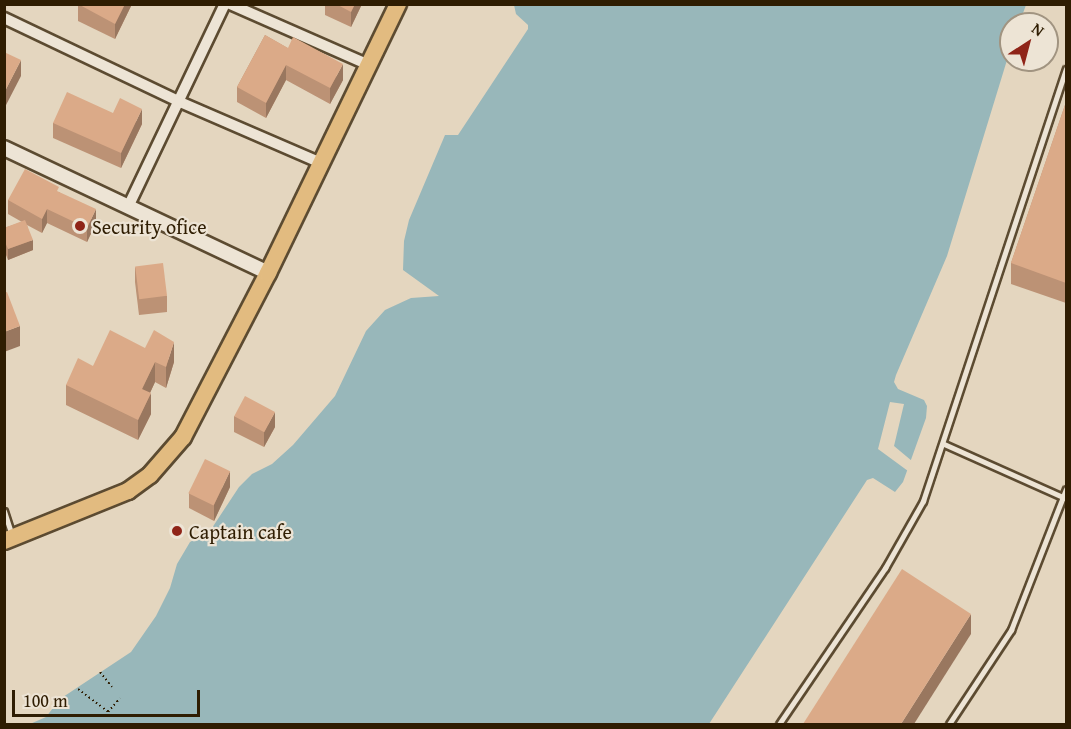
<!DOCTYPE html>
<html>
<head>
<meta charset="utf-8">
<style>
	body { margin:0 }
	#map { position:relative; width:1071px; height:729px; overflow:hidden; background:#e4d6bf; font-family:"Gentium Book Plus",serif }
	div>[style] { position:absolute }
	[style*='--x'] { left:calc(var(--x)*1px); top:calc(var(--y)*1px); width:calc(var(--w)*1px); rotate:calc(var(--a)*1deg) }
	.water>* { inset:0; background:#98b7ba }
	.pier>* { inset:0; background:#e4d6bf }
	.path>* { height:2px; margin-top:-1px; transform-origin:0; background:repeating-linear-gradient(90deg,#2f1d02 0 1.5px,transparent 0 4.5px) }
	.roads { filter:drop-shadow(2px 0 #5c4b31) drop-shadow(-2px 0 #5c4b31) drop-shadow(0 2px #5c4b31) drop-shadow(0 -2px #5c4b31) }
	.lane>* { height:5px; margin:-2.5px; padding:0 2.5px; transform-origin:2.5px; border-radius:2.5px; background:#ede4d5 }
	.street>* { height:10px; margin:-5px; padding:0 5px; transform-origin:5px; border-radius:5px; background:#ede4d5 }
	.secondary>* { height:14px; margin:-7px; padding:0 7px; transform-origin:7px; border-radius:7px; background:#ede4d5 }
	.primary>* { height:16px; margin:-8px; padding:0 8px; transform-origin:8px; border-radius:8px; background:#e2bb80 }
	.wall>* { inset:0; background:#bc9275 }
	.shaded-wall>* { inset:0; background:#99775f }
	.building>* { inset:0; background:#dbaa88; transform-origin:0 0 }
	.dots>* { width:16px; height:16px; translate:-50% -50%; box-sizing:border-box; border:3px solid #ede4d5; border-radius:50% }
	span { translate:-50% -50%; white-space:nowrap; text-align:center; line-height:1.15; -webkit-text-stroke:4.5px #ede4d5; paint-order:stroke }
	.poi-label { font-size:20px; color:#2f1d02 }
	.left { translate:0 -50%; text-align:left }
	.frame { position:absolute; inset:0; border:6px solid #2f1d02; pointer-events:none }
	.north { position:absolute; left:999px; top:12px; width:60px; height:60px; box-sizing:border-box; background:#ede4d5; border:2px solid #a19481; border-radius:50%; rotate:36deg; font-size:16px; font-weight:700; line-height:24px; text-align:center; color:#2f1d02 }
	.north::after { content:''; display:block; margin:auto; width:21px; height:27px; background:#8f2418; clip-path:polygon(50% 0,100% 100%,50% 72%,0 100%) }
	.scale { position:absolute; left:12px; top:690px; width:188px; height:27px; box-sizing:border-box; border:3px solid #2f1d02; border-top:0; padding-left:8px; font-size:18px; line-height:21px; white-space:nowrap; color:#2f1d02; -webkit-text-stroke:4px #ede4d5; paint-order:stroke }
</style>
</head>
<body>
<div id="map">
	<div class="water">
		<i style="clip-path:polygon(514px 5px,1026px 5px,1019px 24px,1011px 24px,1011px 47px,947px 256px,896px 375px,894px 382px,898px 389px,924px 400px,927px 406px,926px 418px,903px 482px,895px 492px,873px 478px,867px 480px,709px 724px,30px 724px,46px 717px,60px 699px,131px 652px,156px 616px,170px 588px,177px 564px,190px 542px,210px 531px,239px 487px,252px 474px,272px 464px,293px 445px,335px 396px,366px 331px,385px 310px,411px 298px,439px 296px,403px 270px,404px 241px,409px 220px,445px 135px,458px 135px,528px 29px,528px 25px,516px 14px)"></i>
	</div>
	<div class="pier">
		<i style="clip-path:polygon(890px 402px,904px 404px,894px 446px,912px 461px,908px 471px,878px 449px)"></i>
	</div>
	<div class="path">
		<i style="--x:100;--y:672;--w:19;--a:51"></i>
		<i style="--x:78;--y:689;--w:38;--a:37"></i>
		<i style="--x:108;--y:712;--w:18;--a:-49"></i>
	</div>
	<div class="roads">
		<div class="lane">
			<i style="--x:944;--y:444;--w:133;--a:24.1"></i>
			<i style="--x:4;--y:511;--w:25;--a:72"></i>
			<i style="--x:779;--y:724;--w:189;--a:-55.8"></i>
			<i style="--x:885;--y:568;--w:77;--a:-60.4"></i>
			<i style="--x:923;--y:501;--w:455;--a:-71.7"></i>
			<i style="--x:949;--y:724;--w:113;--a:-56.6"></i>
			<i style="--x:1011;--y:630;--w:151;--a:-68.7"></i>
		</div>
		<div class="street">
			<i style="--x:230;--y:4;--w:152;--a:23.7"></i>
			<i style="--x:4;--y:18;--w:195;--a:25.5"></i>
			<i style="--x:180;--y:102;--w:154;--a:23.4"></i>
			<i style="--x:128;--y:207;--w:225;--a:-64.5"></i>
		</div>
		<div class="secondary">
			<i style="--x:4;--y:148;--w:292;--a:25.3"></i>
		</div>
		<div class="primary">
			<i style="--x:4;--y:541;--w:134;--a:-22"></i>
			<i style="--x:128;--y:491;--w:27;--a:-36"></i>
			<i style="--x:150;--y:475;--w:50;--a:-49"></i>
			<i style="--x:183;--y:437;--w:185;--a:-62.6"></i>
			<i style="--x:268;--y:273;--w:299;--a:-64.2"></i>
		</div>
	</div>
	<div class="wall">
		<i style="clip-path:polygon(78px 4px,132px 4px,115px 39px,78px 21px)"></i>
		<i style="clip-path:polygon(325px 4px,362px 4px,351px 27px,325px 15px)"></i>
		<i style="clip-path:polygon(265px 35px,343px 80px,330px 104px,286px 80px,266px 118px,237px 102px,237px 87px)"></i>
		<i style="clip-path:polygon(1066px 102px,1066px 303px,1011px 284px,1011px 263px)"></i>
		<i style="clip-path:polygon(113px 113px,142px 124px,121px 168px,53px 138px,53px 123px)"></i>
		<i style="clip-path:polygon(59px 192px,96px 223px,87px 242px,47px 223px,42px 233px,27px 225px,33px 250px,8px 260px,4px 250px,4px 228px,22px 222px,8px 214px,8px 200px)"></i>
		<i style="clip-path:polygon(135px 267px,167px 296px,167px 312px,139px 315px,135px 282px)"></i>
		<i style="clip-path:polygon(145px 348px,174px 362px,166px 388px,155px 382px,150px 393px,151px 414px,138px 440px,66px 405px,66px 385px,93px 366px)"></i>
		<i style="clip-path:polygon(234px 416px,275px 427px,264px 447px,234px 432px)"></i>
		<i style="clip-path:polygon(230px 487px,214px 521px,189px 508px,189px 493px)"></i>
	</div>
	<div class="shaded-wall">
		<i style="clip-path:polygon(125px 4px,132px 4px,115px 39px,115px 24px)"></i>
		<i style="clip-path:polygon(355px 4px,362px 4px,351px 27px,351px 12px)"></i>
		<i style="clip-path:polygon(21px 60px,21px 76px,4px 109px,4px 93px)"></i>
		<i style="clip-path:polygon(343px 64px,343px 80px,330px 104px,330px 88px)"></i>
		<i style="clip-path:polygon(286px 65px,286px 80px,266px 118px,266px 103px)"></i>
		<i style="clip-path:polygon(142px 109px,142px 124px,121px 168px,121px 153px)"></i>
		<i style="clip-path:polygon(47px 209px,47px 223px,42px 233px,42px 219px)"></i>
		<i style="clip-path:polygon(96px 209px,96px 223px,87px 242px,87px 228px)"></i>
		<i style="clip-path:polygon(33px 240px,33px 250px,8px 260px,8px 249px)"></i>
		<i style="clip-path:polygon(20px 326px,20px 346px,4px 352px,4px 332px)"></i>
		<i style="clip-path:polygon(174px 342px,174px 362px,166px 388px,166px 367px)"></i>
		<i style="clip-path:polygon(155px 362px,155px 382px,142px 410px,142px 389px)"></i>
		<i style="clip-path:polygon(151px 393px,151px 414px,138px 440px,138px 420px)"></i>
		<i style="clip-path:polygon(275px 412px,275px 427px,264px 447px,264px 432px)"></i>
		<i style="clip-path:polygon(230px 471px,230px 487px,214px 521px,214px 505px)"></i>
		<i style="clip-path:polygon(971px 614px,971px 634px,914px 724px,901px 724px)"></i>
	</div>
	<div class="building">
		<i style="clip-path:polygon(78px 4px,125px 4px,115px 24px)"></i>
		<i style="clip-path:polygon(336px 4px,355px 4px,351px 12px)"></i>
		<i style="clip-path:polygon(265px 35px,288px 48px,293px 37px,343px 64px,330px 88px,286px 65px,266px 103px,237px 87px)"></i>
		<i style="clip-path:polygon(4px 52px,21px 60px,4px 93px)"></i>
		<i style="clip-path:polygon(67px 92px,113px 113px,120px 98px,142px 109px,121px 153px,53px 123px)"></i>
		<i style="clip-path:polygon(1066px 102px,1066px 283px,1011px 263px)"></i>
		<i style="clip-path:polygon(25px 169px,59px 187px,57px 191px,96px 209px,87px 228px,47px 209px,42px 219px,8px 200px)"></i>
		<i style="clip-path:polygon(25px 220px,33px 240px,8px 249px,4px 240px,4px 228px)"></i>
		<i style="left:163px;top:263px;width:33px;height:28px;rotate:83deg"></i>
		<i style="clip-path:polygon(7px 292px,20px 326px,4px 332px,4px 293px)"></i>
		<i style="clip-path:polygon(110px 330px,145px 348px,154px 330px,174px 342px,166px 367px,155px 362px,142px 389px,151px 393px,138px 420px,66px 385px,78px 358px,93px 366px)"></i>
		<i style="left:245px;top:396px;width:34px;height:23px;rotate:28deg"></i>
		<i style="left:205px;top:459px;width:28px;height:38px;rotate:26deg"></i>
		<i style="clip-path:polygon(902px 569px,971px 614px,901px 724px,803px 724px)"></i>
	</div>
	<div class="dots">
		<i style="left:80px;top:226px;background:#8f2418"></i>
		<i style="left:177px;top:531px;background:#8f2418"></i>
	</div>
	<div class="poi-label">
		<span class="left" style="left:92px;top:226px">Security ofice</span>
		<span class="left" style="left:189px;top:531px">Captain cafe</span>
	</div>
	<div class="frame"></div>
	<div class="north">N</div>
	<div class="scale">100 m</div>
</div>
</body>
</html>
